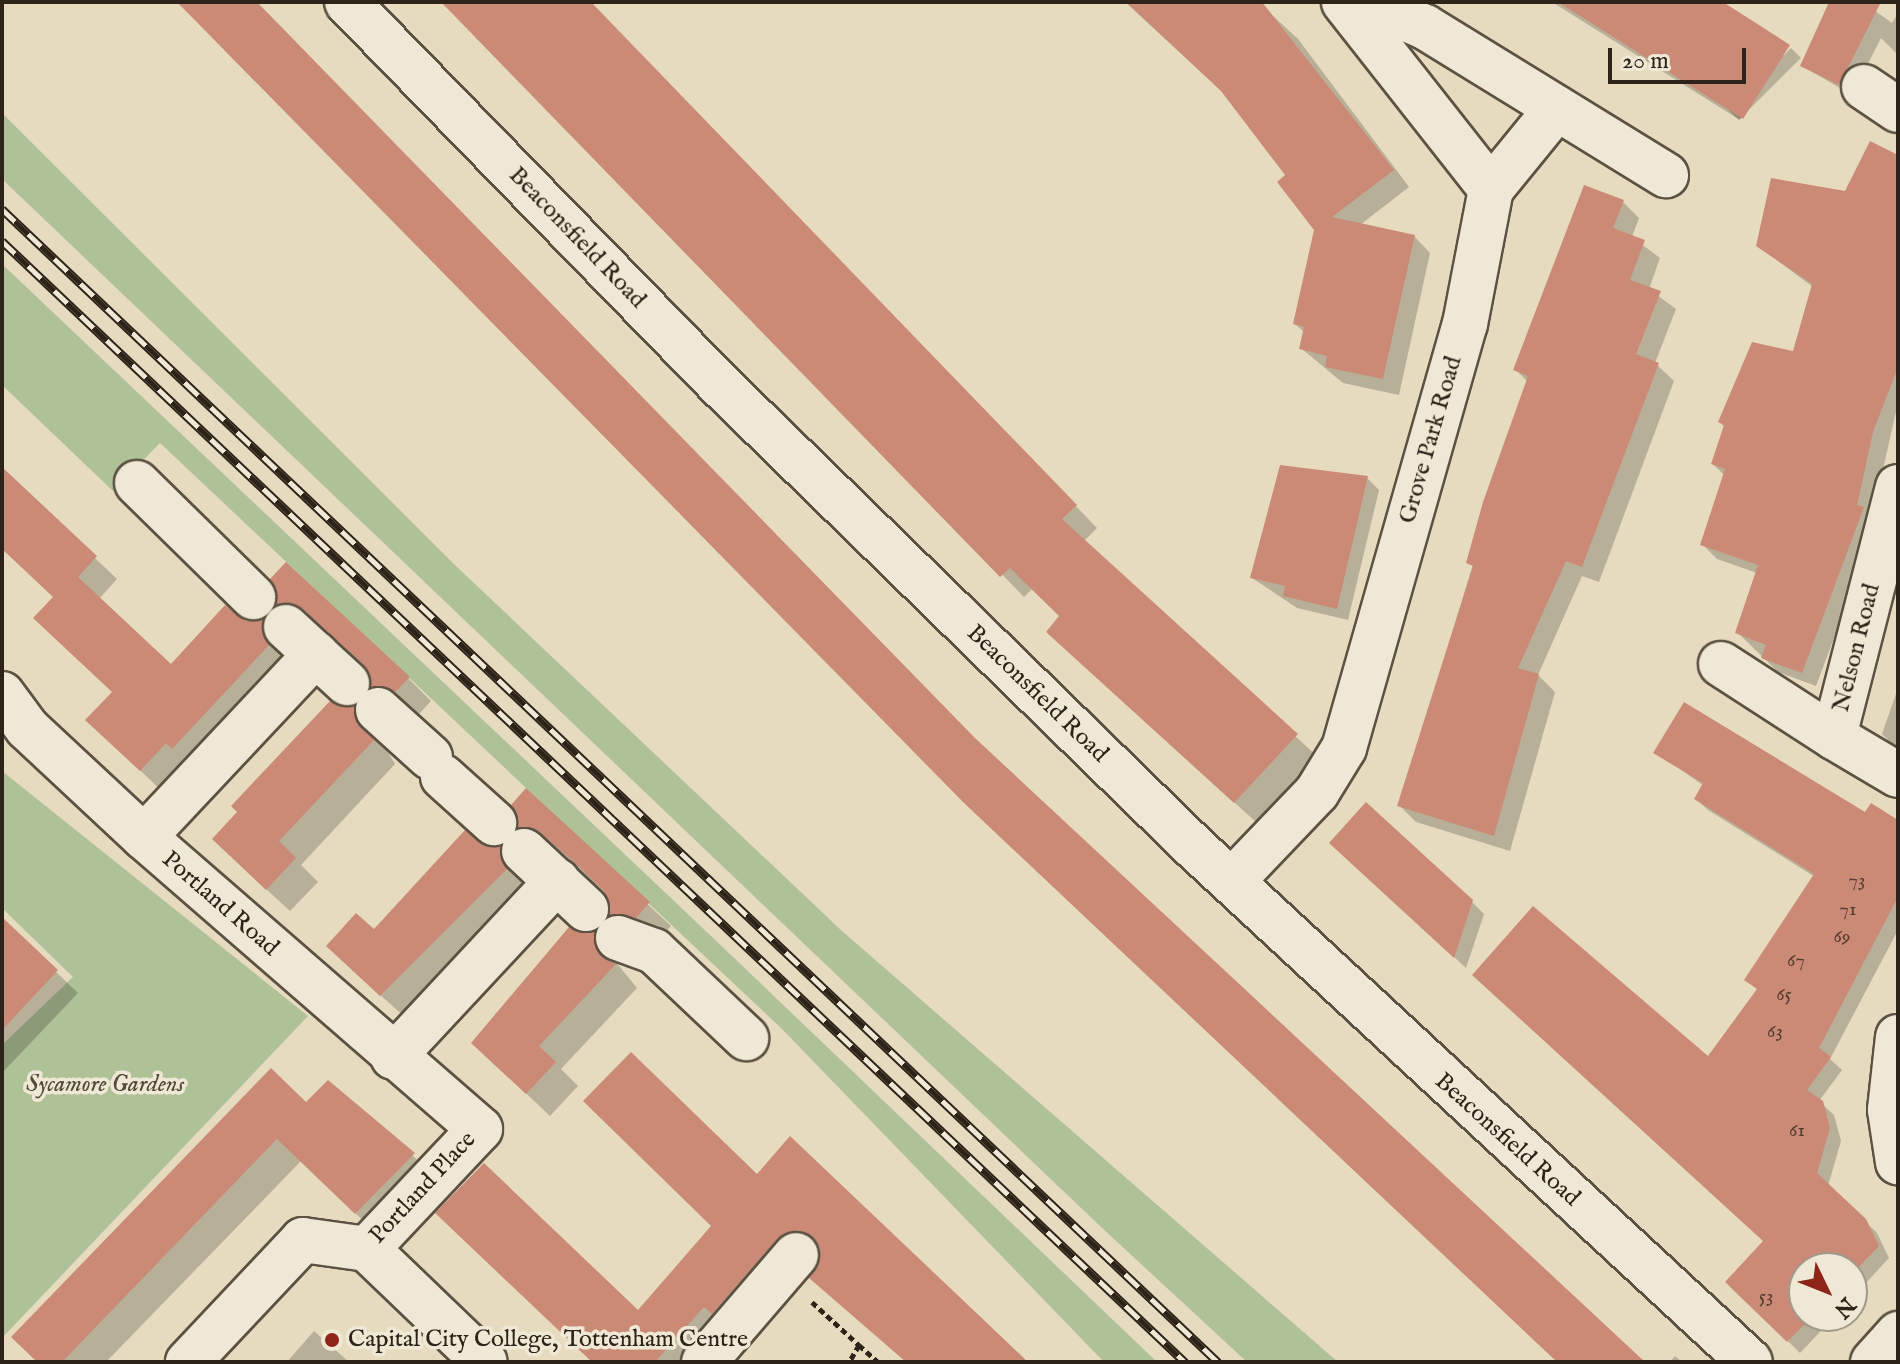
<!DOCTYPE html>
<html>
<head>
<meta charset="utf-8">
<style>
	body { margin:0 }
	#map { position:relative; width:1900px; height:1364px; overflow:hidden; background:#e7dbbf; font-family:"IM FELL English",serif }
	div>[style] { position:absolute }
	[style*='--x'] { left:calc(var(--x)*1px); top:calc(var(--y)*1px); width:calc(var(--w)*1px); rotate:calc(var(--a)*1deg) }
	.green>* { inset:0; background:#afc197 }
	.shadow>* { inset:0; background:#0003; transform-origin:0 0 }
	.building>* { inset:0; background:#cb8a75 }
	.path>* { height:5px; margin-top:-2.5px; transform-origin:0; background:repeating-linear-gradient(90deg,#2d2319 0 6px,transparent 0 10px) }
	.roads { filter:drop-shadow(2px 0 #5c5142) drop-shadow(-2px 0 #5c5142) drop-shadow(0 2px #5c5142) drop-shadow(0 -2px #5c5142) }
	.minor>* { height:44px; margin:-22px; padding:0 22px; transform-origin:22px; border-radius:22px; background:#efe8d5 }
	.rail>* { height:9px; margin-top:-4.5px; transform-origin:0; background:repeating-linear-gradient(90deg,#efe8d5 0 18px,#2d2319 0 36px); box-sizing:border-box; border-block:2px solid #2d2319 }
	.dots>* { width:22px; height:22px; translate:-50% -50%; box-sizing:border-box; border:4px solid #efe8d5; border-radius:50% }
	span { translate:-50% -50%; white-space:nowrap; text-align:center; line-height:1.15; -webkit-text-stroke:7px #efe8d5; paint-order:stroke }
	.number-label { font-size:20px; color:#543d30 }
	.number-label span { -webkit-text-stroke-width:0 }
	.street-label { font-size:24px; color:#2d2319 }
	.park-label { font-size:24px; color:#4e4a38; font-style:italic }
	.poi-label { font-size:24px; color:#2d2319 }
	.left { translate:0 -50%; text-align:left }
	.frame { position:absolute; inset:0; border:4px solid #2d2319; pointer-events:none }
	.north { position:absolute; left:1788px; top:1252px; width:80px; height:80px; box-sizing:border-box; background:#efe8d5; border:2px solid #a1998a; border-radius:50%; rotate:133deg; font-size:22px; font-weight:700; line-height:32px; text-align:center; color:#2d2319 }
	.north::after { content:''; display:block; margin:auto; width:28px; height:36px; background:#8f2418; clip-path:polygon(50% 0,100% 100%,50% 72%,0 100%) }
	.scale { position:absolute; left:1608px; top:48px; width:138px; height:36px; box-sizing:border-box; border:4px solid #2d2319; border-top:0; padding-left:10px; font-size:24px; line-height:28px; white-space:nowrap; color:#2d2319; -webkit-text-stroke:6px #efe8d5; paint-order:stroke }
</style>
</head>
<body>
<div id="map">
	<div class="green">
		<i style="clip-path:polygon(2px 113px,456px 566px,842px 931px,1338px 1362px,1247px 1362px,1101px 1227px,2px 179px)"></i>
		<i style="clip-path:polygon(2px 264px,710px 935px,1157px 1362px,1104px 1362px,783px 1030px,160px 443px,113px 491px,2px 385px)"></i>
		<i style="clip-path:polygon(2px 771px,308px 1016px,2px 1338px,2px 1045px,73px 977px,2px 908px)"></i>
	</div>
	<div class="shadow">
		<i style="clip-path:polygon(443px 2px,589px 2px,1097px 528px,1083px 542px,1318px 757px,1257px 823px,1071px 654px,1061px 616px,1033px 588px,1024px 597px)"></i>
		<i style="clip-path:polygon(1125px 2px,1258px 2px,1298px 39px,1409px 187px,1360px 225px,1414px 236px,1430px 253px,1399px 395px,1343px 383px,1302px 349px,1305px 333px,1295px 324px,1316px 229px,1288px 176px,1226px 95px)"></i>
		<i style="clip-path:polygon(1552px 2px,1718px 2px,1789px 46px,1740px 120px)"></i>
		<i style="clip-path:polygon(1831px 2px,1863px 2px,1892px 23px,1898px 13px,1898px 55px,1881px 38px,1852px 95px,1802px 66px)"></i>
		<i style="left:1791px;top:48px;width:14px;height:88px;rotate:45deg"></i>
		<i style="clip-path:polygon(1898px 158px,1898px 403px,1872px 518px,1877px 523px,1816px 686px,1778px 672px,1737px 632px,1757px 573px,1717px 559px,1702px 544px,1725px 476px,1713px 464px,1725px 428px,1720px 422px,1794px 354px,1813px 287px,1758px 246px)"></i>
		<i style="clip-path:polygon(1623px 202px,1639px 218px,1632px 237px,1660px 258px,1649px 289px,1676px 309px,1655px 363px,1674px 381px,1599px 582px,1582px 576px,1538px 675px,1555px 692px,1510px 851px,1416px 822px,1400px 806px,1528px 382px,1516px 370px)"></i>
		<i style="clip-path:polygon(7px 474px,117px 579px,99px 599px,171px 666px,245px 623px,262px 622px,284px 643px,289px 667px,162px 791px,110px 742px,114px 692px,55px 598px,2px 548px)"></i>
		<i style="clip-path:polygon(1367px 478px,1379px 490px,1348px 620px,1297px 608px,1252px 578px)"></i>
		<i style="clip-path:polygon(273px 580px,408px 678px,431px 701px,419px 714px,397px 708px,328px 631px,302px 626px,279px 603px)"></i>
		<i style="clip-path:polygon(1898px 688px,1898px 750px,1882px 734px)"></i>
		<i style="clip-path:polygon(331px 703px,376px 732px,395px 764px,301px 865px,318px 882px,290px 911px,237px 862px)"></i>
		<i style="clip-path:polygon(1656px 752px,1898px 822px,1898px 930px,1830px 1059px,1842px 1070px,1819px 1101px,1834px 1115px,1841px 1141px,1828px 1186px,1877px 1233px,1889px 1258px,1852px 1298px,1852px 1268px,1804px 1268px,1804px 1316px,1835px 1316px,1800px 1353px,1728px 1282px,1765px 1242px,1709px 1059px,1758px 990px,1747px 979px,1815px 877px,1708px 810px,1696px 799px,1704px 786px)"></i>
		<i style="clip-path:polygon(526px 791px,671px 926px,659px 940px,635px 937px,612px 914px,605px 892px,520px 826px)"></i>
		<i style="clip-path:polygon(498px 849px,522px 872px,529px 893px,405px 1017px,351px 969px,374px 932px)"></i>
		<i style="clip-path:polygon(1343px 855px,1472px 902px,1484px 914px,1466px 968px)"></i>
		<i style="clip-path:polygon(2px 920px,78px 993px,2px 1073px)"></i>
		<i style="clip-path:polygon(593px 934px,637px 988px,561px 1069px,578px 1086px,550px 1116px,496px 1065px)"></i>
		<i style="clip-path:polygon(328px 1082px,437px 1177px,379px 1236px,301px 1161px,106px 1362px,39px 1362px)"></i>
		<i style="clip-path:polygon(757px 1177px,1025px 1362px,906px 1362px,812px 1277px,819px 1253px,697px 1362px,593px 1362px)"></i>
		<i style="clip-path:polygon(314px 1331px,349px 1362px,287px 1362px)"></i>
		<i style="clip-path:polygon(1675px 1356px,1682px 1362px,1670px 1362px)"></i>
	</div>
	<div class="building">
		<i style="clip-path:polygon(177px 2px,257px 2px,975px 738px,1645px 1362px,1557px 1362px,964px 803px)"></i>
		<i style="clip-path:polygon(441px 2px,591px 2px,1077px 505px,1062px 519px,1298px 734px,1234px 803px,1046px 632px,1059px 616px,1010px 568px,1000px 577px)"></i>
		<i style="clip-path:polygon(1126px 2px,1262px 2px,1394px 170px,1332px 217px,1415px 235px,1383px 379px,1325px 367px,1327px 356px,1299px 349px,1304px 327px,1293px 324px,1314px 230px,1277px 182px,1285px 175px,1221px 91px)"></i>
		<i style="clip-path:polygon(1558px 2px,1723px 2px,1790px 45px,1743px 119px)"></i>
		<i style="clip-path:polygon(1829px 2px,1881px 2px,1839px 85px,1800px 66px)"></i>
		<i style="clip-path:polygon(1870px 141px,1898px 155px,1898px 367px,1873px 432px,1857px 505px,1864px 507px,1802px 673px,1761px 658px,1766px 645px,1735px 633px,1758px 565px,1700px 545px,1725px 469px,1711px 464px,1724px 425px,1718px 422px,1752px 342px,1793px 351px,1812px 284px,1756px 246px,1771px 178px,1845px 191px)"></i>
		<i style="clip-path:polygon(1584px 185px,1624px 200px,1613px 228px,1645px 240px,1630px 280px,1661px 291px,1636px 354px,1659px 363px,1582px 567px,1566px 561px,1518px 668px,1539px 674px,1494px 836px,1397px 806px,1473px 566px,1466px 563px,1483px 502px,1528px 376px,1513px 370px)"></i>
		<i style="clip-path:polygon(1280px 465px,1368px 476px,1337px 609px,1283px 596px,1285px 586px,1250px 578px)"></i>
		<i style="clip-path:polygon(2px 467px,97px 556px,78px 577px,171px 664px,225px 605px,246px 621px,263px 620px,269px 645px,172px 749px,166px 743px,140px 771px,85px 720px,112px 692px,33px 618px,53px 597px,2px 549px)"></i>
		<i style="clip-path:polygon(286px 562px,410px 677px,395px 692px,371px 686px,364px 665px,303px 609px,277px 604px,270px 579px)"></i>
		<i style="clip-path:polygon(330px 701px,354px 707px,374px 740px,279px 841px,296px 858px,266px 890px,212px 839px,237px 812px,231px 806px)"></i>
		<i style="clip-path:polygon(1684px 702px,1865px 812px,1871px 803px,1898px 820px,1898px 897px,1819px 1048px,1831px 1057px,1807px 1090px,1823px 1101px,1830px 1128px,1817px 1173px,1866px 1219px,1879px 1246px,1852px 1274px,1852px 1268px,1804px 1268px,1804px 1316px,1813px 1316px,1787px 1342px,1725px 1282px,1763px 1241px,1472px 975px,1533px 906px,1708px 1056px,1757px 989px,1744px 980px,1814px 874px,1694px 799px,1703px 783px,1653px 753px)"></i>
		<i style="clip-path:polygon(526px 788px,650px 902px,636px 918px,610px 915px,604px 891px,575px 863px,540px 832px,518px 827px,511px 805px)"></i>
		<i style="clip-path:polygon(1366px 802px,1473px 900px,1454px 958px,1329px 843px)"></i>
		<i style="clip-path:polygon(465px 830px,500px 847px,507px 869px,380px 996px,326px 946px,356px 913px,374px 929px)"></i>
		<i style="clip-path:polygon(2px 917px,58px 970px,2px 1030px)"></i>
		<i style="clip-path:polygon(569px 927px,594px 932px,598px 953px,616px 964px,539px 1046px,556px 1062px,526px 1094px,471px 1043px)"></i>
		<i style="clip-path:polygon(631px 1052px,757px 1174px,790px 1136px,1028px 1362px,906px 1362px,809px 1278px,820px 1248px,800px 1230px,777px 1239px,712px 1314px,704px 1307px,655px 1362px,592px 1362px,435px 1213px,484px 1163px,638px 1310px,711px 1226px,583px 1101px)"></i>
		<i style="clip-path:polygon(271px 1068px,306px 1102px,328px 1080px,415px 1153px,355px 1214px,277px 1139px,62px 1362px,37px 1362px,11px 1337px)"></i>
	</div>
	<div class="path">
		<i style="--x:812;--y:1302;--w:64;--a:42.5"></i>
		<i style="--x:859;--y:1345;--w:20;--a:120"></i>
		<i style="--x:859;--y:1345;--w:25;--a:42"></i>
	</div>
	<div class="roads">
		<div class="minor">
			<i style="--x:347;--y:2;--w:535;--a:45.76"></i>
			<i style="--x:720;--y:385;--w:660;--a:44.26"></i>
			<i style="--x:1193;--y:846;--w:759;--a:42.81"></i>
			<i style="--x:1366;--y:2;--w:64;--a:23"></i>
			<i style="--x:1425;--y:27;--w:283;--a:31.6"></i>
			<i style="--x:1864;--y:87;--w:41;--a:34.1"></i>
			<i style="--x:1491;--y:189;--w:104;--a:-50.8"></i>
			<i style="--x:137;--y:483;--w:163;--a:44.5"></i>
			<i style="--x:1898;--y:487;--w:258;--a:104.4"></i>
			<i style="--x:1834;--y:737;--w:74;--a:30.7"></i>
			<i style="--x:286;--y:627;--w:83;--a:42.6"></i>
			<i style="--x:1721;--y:664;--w:135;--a:32.9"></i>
			<i style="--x:2;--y:694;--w:42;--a:53.7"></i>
			<i style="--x:27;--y:728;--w:160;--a:43"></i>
			<i style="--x:144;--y:837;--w:445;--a:41"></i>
			<i style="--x:480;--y:1129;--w:165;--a:133.3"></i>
			<i style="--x:367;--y:1249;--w:65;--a:-172"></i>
			<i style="--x:303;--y:1240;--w:168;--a:133.3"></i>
			<i style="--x:378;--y:710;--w:70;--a:42.1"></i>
			<i style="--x:443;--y:777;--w:69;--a:42"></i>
			<i style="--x:144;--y:837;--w:251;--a:-46.8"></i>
			<i style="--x:524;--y:851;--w:85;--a:43.1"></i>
			<i style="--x:1232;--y:881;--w:123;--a:-46.3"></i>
			<i style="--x:1317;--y:792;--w:52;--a:-58.5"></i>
			<i style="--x:1344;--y:748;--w:441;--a:-74.1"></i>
			<i style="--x:1465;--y:324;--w:137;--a:-79.1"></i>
			<i style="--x:1491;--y:189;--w:238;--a:-128.2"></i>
			<i style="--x:618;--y:938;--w:38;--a:20"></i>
			<i style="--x:654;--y:951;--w:127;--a:43.4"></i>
			<i style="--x:1898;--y:1037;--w:73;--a:96.3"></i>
			<i style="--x:1890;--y:1110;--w:53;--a:81.3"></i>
			<i style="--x:393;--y:1057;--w:241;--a:-47"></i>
			<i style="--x:367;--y:1249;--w:163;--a:43.8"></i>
			<i style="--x:704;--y:1362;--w:141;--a:-49.3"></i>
			<i style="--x:1873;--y:1362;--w:38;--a:-48"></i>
		</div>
	</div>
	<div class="rail">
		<i style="--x:2;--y:209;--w:1676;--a:43.48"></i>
		<i style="--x:2;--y:241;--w:1630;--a:43.46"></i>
	</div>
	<div class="dots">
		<i style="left:332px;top:1340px;background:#8f2418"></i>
	</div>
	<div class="number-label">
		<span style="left:1857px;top:880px">73</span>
		<span style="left:1848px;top:909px">71</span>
		<span style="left:1842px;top:936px">69</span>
		<span style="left:1796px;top:960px">67</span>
		<span style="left:1784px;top:994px">65</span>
		<span style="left:1775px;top:1031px">63</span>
		<span style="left:1797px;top:1130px">61</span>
		<span style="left:1766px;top:1296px">53</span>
	</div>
	<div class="street-label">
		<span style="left:577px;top:238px;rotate:46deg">Beaconsfield Road</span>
		<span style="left:1431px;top:440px;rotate:-74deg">Grove Park Road</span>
		<span style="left:1857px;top:648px;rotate:-76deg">Nelson Road</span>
		<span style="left:1037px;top:694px;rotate:44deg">Beaconsfield Road</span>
		<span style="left:220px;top:904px;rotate:41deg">Portland Road</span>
		<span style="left:1507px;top:1140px;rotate:42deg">Beaconsfield Road</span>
		<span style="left:423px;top:1188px;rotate:-47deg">Portland Place</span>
	</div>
	<div class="park-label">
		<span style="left:105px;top:1085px">Sycamore Gardens</span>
	</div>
	<div class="poi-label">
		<span class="left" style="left:348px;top:1340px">Capital City College, Tottenham Centre</span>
	</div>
	<div class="frame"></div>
	<div class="north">N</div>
	<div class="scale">20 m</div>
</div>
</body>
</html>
